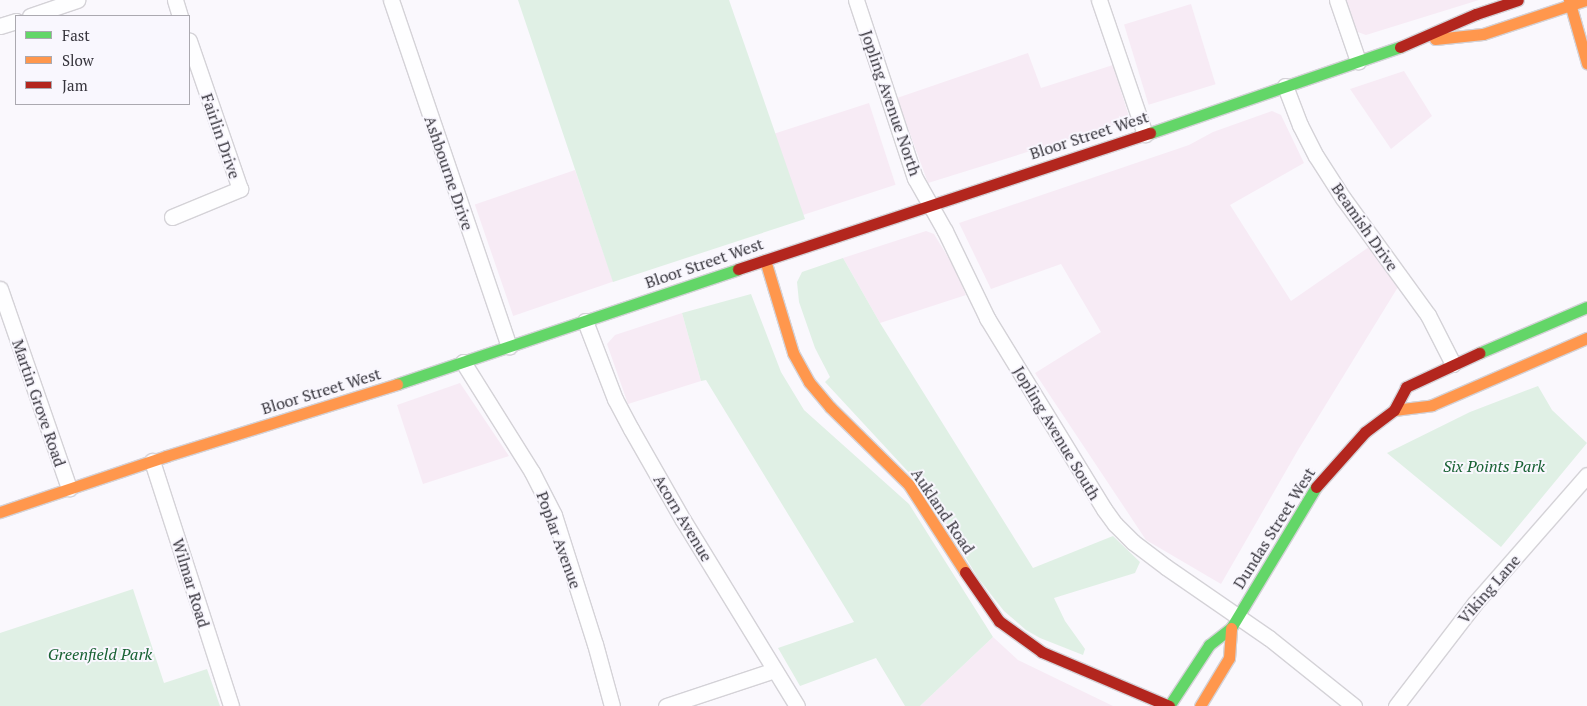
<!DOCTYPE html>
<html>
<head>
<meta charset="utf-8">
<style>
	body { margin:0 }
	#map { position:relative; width:1587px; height:706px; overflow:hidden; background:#faf8fd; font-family:"PT Serif",serif }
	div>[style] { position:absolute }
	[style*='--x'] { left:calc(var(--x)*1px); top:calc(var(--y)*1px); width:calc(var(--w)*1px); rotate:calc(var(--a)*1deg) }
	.commercial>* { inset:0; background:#f7ebf5; transform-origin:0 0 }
	.green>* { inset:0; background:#e0f0e5 }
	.roads { filter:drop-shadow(1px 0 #d4d2d7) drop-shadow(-1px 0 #d4d2d7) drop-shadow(0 1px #d4d2d7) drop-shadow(0 -1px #d4d2d7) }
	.street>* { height:15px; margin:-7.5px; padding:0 7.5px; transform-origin:7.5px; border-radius:7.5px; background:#fefeff }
	.fast>* { height:11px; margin:-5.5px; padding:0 5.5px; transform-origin:5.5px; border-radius:5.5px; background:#63d668 }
	.slow>* { height:11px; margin:-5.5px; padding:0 5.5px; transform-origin:5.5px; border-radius:5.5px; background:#ff974d }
	.jam>* { height:11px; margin:-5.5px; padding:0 5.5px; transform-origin:5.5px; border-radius:5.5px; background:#b3261e }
	span { translate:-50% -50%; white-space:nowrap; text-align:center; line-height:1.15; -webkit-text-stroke:4px #f9f7fe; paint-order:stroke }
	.street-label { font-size:16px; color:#36343c }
	.park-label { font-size:16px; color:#196234; font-style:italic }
	.legend { position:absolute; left:15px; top:15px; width:175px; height:90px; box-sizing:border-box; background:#f9f7fe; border:1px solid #aba9b0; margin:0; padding:6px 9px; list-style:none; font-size:15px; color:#36343c }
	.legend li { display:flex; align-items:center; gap:10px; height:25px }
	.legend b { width:25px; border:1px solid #aba9b0 }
</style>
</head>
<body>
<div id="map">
	<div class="commercial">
		<i style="clip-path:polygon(1345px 0,1479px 0,1366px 35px,1355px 31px)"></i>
		<i style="left:1191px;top:4px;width:84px;height:70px;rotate:73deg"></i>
		<i style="clip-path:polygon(1028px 53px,1041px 88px,1113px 65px,1130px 120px,928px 183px,897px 98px)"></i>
		<i style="clip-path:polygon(1404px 71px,1432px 116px,1391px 149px,1350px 89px)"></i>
		<i style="left:869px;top:103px;width:86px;height:99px;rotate:72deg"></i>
		<i style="clip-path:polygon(1272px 111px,1281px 115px,1304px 163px,1230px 205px,1291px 301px,1369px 247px,1398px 287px,1298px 450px,1221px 584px,1146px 540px,1035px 373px,1101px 332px,1061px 264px,991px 289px,959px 223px,1189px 145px,1213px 132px)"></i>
		<i style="left:575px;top:170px;width:118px;height:106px;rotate:71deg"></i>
		<i style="clip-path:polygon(926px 231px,934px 234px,954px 267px,966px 295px,880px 323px,843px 258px)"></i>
		<i style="clip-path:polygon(682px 313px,701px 381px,628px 404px,607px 344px,615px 335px)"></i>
		<i style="clip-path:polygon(460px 383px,509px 456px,423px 484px,397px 405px)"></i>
		<i style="clip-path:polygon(993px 637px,1018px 660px,1113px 706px,920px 706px)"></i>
	</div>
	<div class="green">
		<i style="clip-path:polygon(518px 0,729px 0,805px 219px,613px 282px)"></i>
		<i style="clip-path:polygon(843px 258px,880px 323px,1033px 568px,1113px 536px,1140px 562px,1135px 573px,1054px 598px,1065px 621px,1085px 649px,1083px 655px,1040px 638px,1026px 630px,1004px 611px,978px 578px,926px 491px,825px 382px,830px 377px,815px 348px,799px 302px,797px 282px,802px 272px)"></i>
		<i style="clip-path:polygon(751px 294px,781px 372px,804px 410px,909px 504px,993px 637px,920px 706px,905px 706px,876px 658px,800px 686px,778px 648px,854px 622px,706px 380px,701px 381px,682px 313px)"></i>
		<i style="clip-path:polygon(1538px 386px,1552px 410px,1587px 443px,1501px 547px,1387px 453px,1470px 412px)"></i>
		<i style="clip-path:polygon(133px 589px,164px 683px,207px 669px,220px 706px,0 706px,0 633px)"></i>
	</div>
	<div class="roads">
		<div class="street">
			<i style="--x:175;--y:0;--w:17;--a:73"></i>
			<i style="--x:391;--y:0;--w:366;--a:71.2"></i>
			<i style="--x:856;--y:0;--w:188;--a:71.7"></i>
			<i style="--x:915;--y:178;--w:61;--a:60.5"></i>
			<i style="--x:945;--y:231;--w:97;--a:64.2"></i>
			<i style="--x:987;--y:318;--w:224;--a:58.5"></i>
			<i style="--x:1104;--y:509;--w:19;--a:54"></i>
			<i style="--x:1115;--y:524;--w:25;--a:45"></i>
			<i style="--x:1133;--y:542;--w:41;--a:37.1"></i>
			<i style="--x:1166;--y:567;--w:125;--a:34.6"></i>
			<i style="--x:1269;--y:638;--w:109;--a:38.7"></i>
			<i style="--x:1099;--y:0;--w:142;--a:71.1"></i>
			<i style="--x:1337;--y:0;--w:65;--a:71"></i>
			<i style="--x:30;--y:16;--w:50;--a:-18.8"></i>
			<i style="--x:0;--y:26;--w:17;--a:-17"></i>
			<i style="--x:1285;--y:86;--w:42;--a:69"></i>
			<i style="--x:1300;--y:125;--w:35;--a:63"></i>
			<i style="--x:1316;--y:156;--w:50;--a:57.3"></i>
			<i style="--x:1343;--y:198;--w:145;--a:54"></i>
			<i style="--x:1428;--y:315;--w:55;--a:63"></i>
			<i style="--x:172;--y:217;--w:74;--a:-22.4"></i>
			<i style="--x:240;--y:189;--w:157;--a:-109"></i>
			<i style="--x:0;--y:289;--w:211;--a:70.9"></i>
			<i style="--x:585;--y:321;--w:84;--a:69"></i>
			<i style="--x:615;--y:399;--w:34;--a:62"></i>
			<i style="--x:631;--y:429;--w:105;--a:60.3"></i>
			<i style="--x:683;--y:520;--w:218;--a:58.5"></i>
			<i style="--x:463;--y:362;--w:130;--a:57.9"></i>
			<i style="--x:532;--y:472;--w:48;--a:62.9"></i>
			<i style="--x:554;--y:515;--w:135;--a:72.4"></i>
			<i style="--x:595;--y:644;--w:64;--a:74.7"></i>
			<i style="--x:152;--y:461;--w:257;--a:72.1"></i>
			<i style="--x:666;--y:706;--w:114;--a:-18.4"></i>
			<i style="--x:1396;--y:706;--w:130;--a:-52.5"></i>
			<i style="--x:1475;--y:603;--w:170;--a:-48.8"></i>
		</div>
		<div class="fast">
			<i style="--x:1150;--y:133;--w:264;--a:-19"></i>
			<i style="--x:1479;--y:353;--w:117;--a:-23.1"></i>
			<i style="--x:397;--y:384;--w:360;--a:-18.6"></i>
			<i style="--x:1169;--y:706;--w:73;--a:-56.7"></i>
			<i style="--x:1209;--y:645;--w:28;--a:-38"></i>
			<i style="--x:1231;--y:628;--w:165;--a:-58.9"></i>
		</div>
		<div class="slow">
			<i style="--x:1569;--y:0;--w:66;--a:74.1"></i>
			<i style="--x:1435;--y:39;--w:48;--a:-5.9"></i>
			<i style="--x:1483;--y:34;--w:108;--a:-18.3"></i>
			<i style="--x:765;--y:260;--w:97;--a:73.2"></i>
			<i style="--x:793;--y:353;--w:33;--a:61"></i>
			<i style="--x:809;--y:382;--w:33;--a:50"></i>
			<i style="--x:830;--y:407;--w:111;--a:44.6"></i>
			<i style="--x:909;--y:485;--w:103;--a:57.2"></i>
			<i style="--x:1394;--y:410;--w:38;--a:-7"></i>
			<i style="--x:1432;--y:405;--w:169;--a:-23.4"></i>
			<i style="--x:0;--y:512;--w:175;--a:-18.6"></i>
			<i style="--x:166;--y:456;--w:242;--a:-17.3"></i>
			<i style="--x:1200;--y:706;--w:56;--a:-58.9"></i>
			<i style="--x:1229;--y:658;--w:30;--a:-86"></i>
		</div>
		<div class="jam">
			<i style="--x:1400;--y:47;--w:83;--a:-23.5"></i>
			<i style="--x:1476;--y:14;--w:44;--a:-18.4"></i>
			<i style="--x:738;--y:269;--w:434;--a:-18.3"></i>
			<i style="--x:1316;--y:487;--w:74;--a:-48.3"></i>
			<i style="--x:1365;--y:432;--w:36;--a:-37"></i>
			<i style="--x:1394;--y:410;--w:26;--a:-62"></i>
			<i style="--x:1406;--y:387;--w:81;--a:-25"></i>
			<i style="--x:965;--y:572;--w:60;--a:55.2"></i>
			<i style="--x:999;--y:621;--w:53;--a:35.8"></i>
			<i style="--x:1042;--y:652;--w:138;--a:23"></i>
		</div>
	</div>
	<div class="street-label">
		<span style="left:891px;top:103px;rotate:71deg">Jopling Avenue North</span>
		<span style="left:1089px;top:135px;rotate:-18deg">Bloor Street West</span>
		<span style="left:221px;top:136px;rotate:71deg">Fairlin Drive</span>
		<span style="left:449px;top:173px;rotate:71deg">Ashbourne Drive</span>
		<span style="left:1365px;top:227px;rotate:55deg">Beamish Drive</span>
		<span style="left:704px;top:263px;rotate:-19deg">Bloor Street West</span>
		<span style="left:321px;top:391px;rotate:-17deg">Bloor Street West</span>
		<span style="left:39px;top:403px;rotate:71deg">Martin Grove Road</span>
		<span style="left:1057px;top:433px;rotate:59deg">Jopling Avenue South</span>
		<span style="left:943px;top:511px;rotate:56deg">Aukland Road</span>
		<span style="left:683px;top:518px;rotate:59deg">Acorn Avenue</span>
		<span style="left:1274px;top:528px;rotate:-58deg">Dundas Street West</span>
		<span style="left:559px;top:540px;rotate:70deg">Poplar Avenue</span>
		<span style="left:191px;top:583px;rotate:73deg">Wilmar Road</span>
		<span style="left:1489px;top:589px;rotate:-49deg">Viking Lane</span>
	</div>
	<div class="park-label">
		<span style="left:1494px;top:466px">Six Points Park</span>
		<span style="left:100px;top:654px">Greenfield Park</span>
	</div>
	<ul class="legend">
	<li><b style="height:6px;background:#63d668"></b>Fast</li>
	<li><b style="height:6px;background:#ff974d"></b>Slow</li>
	<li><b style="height:6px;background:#b3261e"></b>Jam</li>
	</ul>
</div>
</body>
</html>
